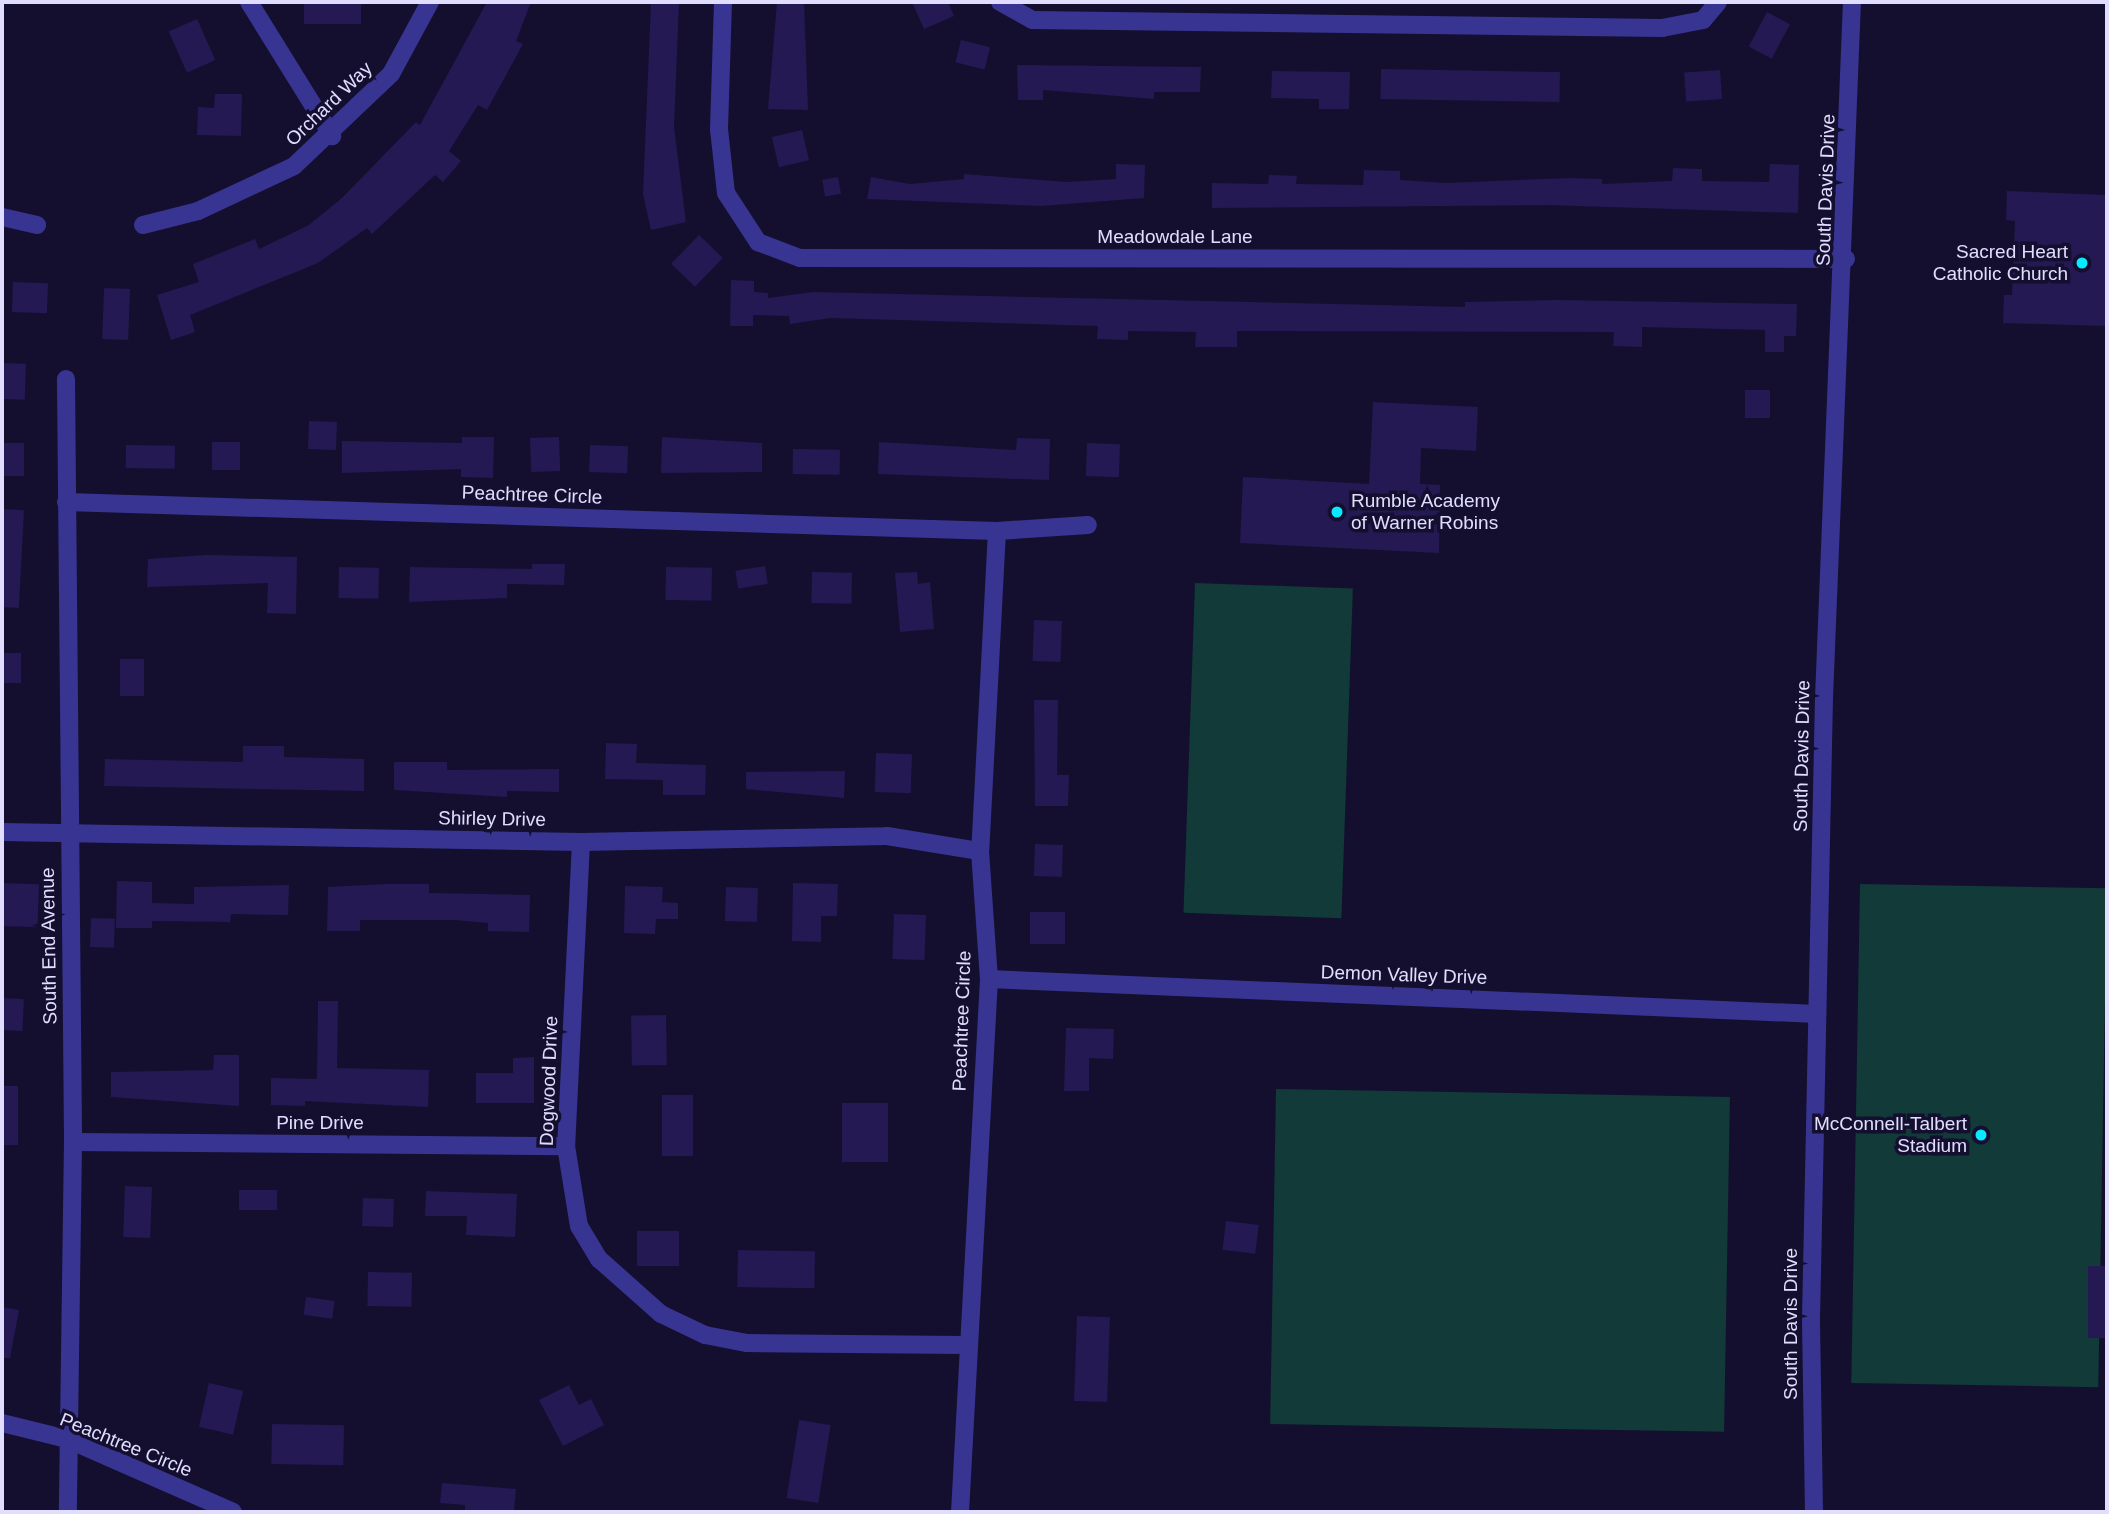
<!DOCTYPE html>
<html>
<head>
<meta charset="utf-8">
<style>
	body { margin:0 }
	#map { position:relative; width:2109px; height:1514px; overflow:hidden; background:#140f2f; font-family:Helvetica,sans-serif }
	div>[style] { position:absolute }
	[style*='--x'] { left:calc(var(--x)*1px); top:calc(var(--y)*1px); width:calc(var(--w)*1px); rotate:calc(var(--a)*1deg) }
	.green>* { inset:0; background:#113a38; transform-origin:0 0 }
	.building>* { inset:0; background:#241952; transform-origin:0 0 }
	.minor>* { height:18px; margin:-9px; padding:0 9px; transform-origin:9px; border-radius:9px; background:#383592 }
	.tertiary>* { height:18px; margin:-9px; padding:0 9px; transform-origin:9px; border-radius:9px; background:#383592 }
	.dots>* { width:19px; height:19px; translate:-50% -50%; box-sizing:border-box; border:4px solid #140f2f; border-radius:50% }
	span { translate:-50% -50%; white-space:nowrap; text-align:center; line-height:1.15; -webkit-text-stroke:7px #140f2f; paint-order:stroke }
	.street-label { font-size:19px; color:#e0ddff }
	.poi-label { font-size:19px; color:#e0ddff }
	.right { translate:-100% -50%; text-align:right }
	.left { translate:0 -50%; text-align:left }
	.frame { position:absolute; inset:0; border:4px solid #e0ddff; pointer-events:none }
</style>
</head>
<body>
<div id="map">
	<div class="green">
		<i style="left:1195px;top:583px;width:158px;height:330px;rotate:2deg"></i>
		<i style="left:1860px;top:884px;width:247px;height:499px;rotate:1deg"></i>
		<i style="left:1276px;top:1089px;width:454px;height:335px;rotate:1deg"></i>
	</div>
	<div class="building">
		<i style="left:304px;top:2px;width:57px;height:22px"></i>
		<i style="clip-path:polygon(487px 2px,531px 2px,516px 41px,523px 44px,487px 110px,478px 105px,449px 151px,461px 161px,443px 182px,435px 175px,372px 234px,367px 228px,318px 263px,190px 315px,195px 332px,171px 340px,157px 295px,199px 282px,193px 264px,255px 239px,259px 249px,309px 225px,342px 198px,416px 122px,420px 125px)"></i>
		<i style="clip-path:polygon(651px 2px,679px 2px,674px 127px,686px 222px,651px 230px,643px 194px)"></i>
		<i style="clip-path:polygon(777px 2px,804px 2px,808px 110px,768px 109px)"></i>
		<i style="clip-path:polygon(912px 2px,948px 2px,954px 16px,924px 29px)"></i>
		<i style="left:1767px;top:12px;width:26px;height:39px;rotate:28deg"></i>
		<i style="left:197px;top:19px;width:45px;height:31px;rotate:66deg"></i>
		<i style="left:961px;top:40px;width:30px;height:23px;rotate:14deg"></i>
		<i style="clip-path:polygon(1017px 65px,1201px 67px,1200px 92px,1154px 92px,1154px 99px,1043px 90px,1043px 100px,1018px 100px)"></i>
		<i style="left:1381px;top:69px;width:179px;height:30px;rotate:1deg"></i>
		<i style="left:1720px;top:70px;width:29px;height:36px;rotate:86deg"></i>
		<i style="clip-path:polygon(1272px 71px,1350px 72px,1349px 109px,1319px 109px,1319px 99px,1271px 98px)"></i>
		<i style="clip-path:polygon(215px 94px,242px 94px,241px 136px,197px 135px,198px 107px,214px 108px)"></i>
		<i style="left:802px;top:130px;width:31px;height:31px;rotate:77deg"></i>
		<i style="clip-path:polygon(1116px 164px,1145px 165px,1144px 198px,1041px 206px,867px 199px,871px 177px,910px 184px,964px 179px,964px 174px,1066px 182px,1116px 179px)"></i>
		<i style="clip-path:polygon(1770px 164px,1799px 165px,1798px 213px,1548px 205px,1212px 208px,1212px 183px,1268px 184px,1269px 175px,1297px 176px,1296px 184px,1363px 185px,1364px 170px,1400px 171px,1400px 180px,1447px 183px,1569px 178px,1602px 179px,1602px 184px,1672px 181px,1673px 168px,1702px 169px,1702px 181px,1769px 182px)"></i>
		<i style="left:838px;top:177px;width:17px;height:16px;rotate:80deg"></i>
		<i style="clip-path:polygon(2007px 191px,2107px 195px,2107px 326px,2003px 323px,2004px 295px,2012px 295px,2015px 221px,2006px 220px)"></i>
		<i style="left:699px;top:235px;width:33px;height:40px;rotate:44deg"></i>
		<i style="clip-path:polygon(731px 280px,754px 281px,754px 292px,768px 293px,768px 298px,813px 292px,1465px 307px,1465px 302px,1557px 300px,1797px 304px,1796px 336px,1784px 336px,1784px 352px,1765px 352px,1765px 330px,1642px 327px,1642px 347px,1613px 346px,1614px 332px,1237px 331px,1237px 347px,1195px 347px,1196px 332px,1128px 331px,1128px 340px,1097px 339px,1098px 326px,830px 318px,790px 324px,789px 316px,753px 315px,753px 326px,730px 326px)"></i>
		<i style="left:13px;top:282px;width:35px;height:30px;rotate:2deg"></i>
		<i style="left:104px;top:288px;width:26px;height:51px;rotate:2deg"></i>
		<i style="left:2px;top:363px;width:24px;height:36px;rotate:2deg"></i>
		<i style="left:1745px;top:390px;width:25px;height:28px"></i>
		<i style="clip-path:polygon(1373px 402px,1478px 407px,1476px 451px,1421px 448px,1420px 484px,1440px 485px,1439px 553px,1240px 543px,1243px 477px,1369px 484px)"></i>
		<i style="left:309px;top:421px;width:28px;height:28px;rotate:2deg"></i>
		<i style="clip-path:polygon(462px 437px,494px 437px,493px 478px,461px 477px,461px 469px,342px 473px,342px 441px,462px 443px)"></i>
		<i style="left:559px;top:437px;width:34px;height:29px;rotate:88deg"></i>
		<i style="clip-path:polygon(662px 437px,762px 443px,762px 472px,661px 473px)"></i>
		<i style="clip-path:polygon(1017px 438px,1050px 439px,1049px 480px,878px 474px,879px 442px,1016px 450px)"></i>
		<i style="left:212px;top:442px;width:28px;height:28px"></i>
		<i style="left:2px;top:443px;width:22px;height:33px"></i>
		<i style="left:1087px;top:443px;width:33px;height:33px;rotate:2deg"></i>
		<i style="left:126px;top:445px;width:49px;height:23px;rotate:1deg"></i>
		<i style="left:590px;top:445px;width:38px;height:27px;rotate:2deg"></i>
		<i style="left:793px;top:449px;width:47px;height:25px;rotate:1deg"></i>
		<i style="left:2px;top:509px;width:22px;height:98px;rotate:3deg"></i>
		<i style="clip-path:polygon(206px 555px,297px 557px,296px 614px,267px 613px,268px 583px,147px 587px,148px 559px)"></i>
		<i style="clip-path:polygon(532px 564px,565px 564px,564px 585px,507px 584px,507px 598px,409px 602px,410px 567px,532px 569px)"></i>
		<i style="left:765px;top:566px;width:18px;height:30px;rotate:81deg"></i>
		<i style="left:339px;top:567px;width:40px;height:31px;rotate:1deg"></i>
		<i style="left:666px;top:567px;width:46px;height:33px;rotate:1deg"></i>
		<i style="left:812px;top:572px;width:40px;height:31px;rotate:1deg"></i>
		<i style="clip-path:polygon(917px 572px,918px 584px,930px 582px,934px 629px,900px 632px,895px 573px)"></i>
		<i style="left:1034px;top:620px;width:28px;height:41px;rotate:2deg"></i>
		<i style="left:2px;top:653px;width:19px;height:30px"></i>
		<i style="left:120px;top:659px;width:24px;height:37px"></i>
		<i style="clip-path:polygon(1034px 700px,1058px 700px,1057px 775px,1069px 775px,1068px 806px,1035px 806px)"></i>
		<i style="clip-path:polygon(606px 743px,637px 744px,636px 763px,706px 765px,705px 795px,663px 795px,663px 780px,605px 779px)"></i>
		<i style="clip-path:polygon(243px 746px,284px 746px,284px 757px,364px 759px,364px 791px,104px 786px,105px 759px,243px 762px)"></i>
		<i style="left:876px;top:753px;width:36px;height:39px;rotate:2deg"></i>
		<i style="clip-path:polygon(394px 762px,447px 762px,447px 770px,559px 769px,559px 792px,507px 791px,507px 797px,394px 790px)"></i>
		<i style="clip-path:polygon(845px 771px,844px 798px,746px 789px,746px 772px)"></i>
		<i style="left:1035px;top:844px;width:28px;height:32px;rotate:2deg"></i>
		<i style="clip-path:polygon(117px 881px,152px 882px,152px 903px,194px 904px,194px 887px,289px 885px,288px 915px,231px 914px,230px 922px,152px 921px,152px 928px,116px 928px)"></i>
		<i style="left:2px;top:883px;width:37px;height:43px;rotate:2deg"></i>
		<i style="clip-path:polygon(793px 883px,838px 884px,837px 916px,821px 916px,821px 942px,792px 941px)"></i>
		<i style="clip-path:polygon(387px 884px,429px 884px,429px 893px,530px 895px,529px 932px,488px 931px,488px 923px,455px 920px,360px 920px,360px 931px,327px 931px,328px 887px)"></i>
		<i style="clip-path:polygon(625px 886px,663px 887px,662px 902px,678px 903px,678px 919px,656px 919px,655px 934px,624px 933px)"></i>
		<i style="left:726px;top:887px;width:32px;height:34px;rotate:2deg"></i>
		<i style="left:1030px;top:912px;width:35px;height:32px"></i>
		<i style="left:894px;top:914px;width:32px;height:45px;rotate:2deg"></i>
		<i style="left:91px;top:918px;width:24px;height:29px;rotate:2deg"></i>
		<i style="left:2px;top:998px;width:22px;height:32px;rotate:3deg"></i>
		<i style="clip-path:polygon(318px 1001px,338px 1001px,337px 1068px,429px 1070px,428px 1107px,305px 1101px,305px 1106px,271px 1105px,271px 1078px,317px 1079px)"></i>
		<i style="left:666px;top:1015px;width:50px;height:35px;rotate:89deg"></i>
		<i style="clip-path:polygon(1066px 1028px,1114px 1029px,1113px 1059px,1089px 1058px,1089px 1091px,1064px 1091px)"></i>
		<i style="clip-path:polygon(214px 1055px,239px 1055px,239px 1106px,111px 1097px,111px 1072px,213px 1070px)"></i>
		<i style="clip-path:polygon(534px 1057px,534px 1103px,476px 1103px,476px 1073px,513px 1073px,513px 1058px)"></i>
		<i style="left:2px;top:1086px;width:16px;height:59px"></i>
		<i style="left:662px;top:1095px;width:31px;height:61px"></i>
		<i style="left:842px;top:1103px;width:46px;height:59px"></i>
		<i style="left:125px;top:1186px;width:27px;height:51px;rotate:2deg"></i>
		<i style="left:239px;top:1190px;width:38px;height:20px"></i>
		<i style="clip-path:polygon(426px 1191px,517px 1194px,515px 1237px,466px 1235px,467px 1216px,425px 1216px)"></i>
		<i style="left:363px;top:1198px;width:31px;height:28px;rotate:2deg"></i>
		<i style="left:1226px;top:1221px;width:33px;height:29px;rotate:7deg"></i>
		<i style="left:637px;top:1231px;width:42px;height:35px"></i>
		<i style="left:738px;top:1250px;width:77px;height:37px;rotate:1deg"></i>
		<i style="left:2088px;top:1266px;width:19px;height:72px"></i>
		<i style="left:368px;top:1272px;width:44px;height:34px;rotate:1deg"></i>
		<i style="left:306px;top:1297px;width:29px;height:18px;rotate:8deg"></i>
		<i style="clip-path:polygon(2px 1307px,19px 1310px,10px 1358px,2px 1358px)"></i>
		<i style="left:1077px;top:1316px;width:33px;height:85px;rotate:2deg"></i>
		<i style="left:209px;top:1383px;width:35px;height:45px;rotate:13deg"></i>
		<i style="clip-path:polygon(569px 1385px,579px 1405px,591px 1399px,604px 1425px,563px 1446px,539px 1400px)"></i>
		<i style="left:799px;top:1420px;width:32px;height:79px;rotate:9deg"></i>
		<i style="left:272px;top:1424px;width:72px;height:40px;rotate:1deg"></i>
		<i style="clip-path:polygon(442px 1483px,516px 1489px,514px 1512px,465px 1512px,465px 1505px,440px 1503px)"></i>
	</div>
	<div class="minor">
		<i style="--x:249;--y:2;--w:158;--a:58.2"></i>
		<i style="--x:723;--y:2;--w:127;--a:91.8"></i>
		<i style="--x:719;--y:129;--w:64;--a:83.8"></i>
		<i style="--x:726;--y:193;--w:59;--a:56.9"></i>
		<i style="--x:758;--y:242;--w:45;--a:20.9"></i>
		<i style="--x:800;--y:258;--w:1046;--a:0.05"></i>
		<i style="--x:1000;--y:2;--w:37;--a:29"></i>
		<i style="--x:1032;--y:20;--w:630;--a:0.73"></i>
		<i style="--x:1662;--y:28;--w:42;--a:-11"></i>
		<i style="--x:1703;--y:20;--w:23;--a:-50"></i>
		<i style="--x:2;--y:217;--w:36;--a:13"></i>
		<i style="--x:143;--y:225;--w:57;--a:-14.3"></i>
		<i style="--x:198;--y:211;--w:106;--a:-25.1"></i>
		<i style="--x:294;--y:166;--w:134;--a:-43.5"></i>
		<i style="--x:391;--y:74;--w:82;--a:-61.6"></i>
		<i style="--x:66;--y:379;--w:763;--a:89.47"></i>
		<i style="--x:73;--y:1142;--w:370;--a:90.8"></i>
		<i style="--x:66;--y:502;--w:931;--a:1.78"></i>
		<i style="--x:997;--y:531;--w:320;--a:93"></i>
		<i style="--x:980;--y:851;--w:128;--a:86"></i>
		<i style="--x:989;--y:979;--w:534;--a:93.11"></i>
		<i style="--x:997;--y:531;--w:91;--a:-3.8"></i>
		<i style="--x:2;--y:832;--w:579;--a:0.99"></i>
		<i style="--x:581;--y:842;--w:306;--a:-1.1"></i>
		<i style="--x:887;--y:836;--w:94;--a:9.2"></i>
		<i style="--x:581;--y:842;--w:304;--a:92.8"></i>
		<i style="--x:566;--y:1146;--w:81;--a:80.8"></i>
		<i style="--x:579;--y:1226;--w:39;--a:59"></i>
		<i style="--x:599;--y:1259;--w:83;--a:41.6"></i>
		<i style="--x:661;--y:1314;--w:49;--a:25.5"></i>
		<i style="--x:705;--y:1335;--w:43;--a:10.8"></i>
		<i style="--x:747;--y:1343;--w:218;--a:0.5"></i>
		<i style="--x:989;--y:979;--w:829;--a:2.42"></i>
		<i style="--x:73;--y:1142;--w:493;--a:0.5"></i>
		<i style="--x:2;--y:1423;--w:67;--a:13.8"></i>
		<i style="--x:67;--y:1439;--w:181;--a:23.7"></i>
	</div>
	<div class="tertiary">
		<i style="--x:1814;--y:1512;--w:194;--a:-90.9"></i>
		<i style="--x:1811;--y:1318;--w:620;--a:-88.8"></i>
		<i style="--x:1824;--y:698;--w:697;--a:-87.7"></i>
	</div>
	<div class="dots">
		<i style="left:2082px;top:263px;background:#09e9ff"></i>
		<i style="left:1337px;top:512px;background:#09e9ff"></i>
		<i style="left:1981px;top:1135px;background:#09e9ff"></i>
	</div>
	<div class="street-label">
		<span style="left:329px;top:104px;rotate:-44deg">Orchard Way</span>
		<span style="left:1826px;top:190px;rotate:-88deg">South Davis Drive</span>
		<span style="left:1175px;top:237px">Meadowdale Lane</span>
		<span style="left:532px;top:495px;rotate:2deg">Peachtree Circle</span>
		<span style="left:1802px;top:756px;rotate:-89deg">South Davis Drive</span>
		<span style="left:492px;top:819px;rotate:1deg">Shirley Drive</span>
		<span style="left:49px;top:946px;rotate:-91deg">South End Avenue</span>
		<span style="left:1404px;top:975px;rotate:2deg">Demon Valley Drive</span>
		<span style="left:962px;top:1021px;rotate:-88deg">Peachtree Circle</span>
		<span style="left:549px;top:1081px;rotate:-88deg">Dogwood Drive</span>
		<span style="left:320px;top:1123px">Pine Drive</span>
		<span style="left:1791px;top:1324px;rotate:-90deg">South Davis Drive</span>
		<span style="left:126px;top:1445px;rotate:22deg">Peachtree Circle</span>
	</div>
	<div class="poi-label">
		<span class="right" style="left:2068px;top:263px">Sacred Heart<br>Catholic Church</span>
		<span class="left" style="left:1351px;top:512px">Rumble Academy<br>of Warner Robins</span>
		<span class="right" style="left:1967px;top:1135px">McConnell-Talbert<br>Stadium</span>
	</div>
	<div class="frame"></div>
</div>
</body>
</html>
